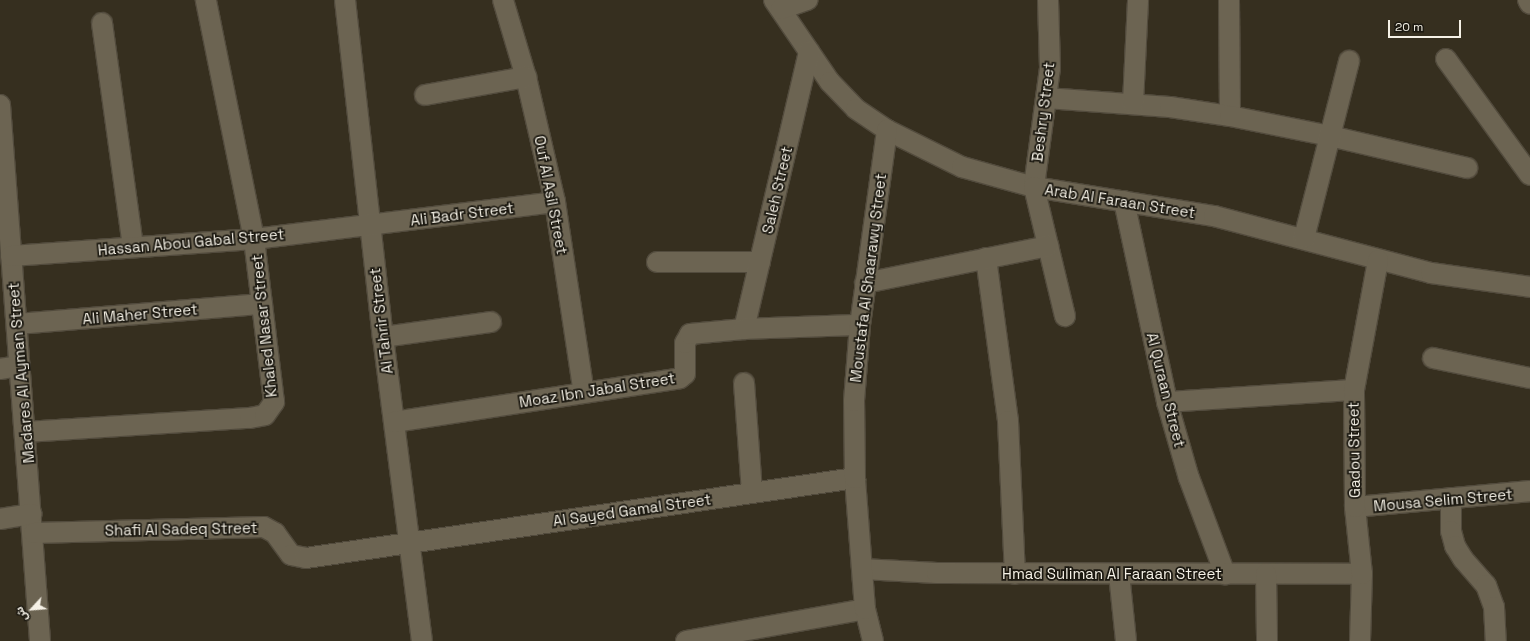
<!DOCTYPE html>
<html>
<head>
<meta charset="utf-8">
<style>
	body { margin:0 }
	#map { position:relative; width:1530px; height:641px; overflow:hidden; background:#362f1f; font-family:"Space Grotesk","Noto Sans Arabic",sans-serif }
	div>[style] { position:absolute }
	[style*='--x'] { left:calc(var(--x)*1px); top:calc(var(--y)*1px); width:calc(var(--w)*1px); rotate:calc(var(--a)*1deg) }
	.roads { filter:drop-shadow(1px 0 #524b3d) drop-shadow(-1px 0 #524b3d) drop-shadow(0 1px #524b3d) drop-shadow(0 -1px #524b3d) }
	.minor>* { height:20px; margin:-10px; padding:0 10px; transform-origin:10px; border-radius:10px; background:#6c6452 }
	span { translate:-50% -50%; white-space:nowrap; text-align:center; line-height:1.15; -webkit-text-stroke:3.5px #1b1810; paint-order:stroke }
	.street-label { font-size:15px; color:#f5f1e6 }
	.north { position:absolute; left:12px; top:589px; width:40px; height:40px; -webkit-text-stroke:3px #1b1810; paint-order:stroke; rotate:244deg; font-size:11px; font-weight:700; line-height:16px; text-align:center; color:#f5f1e6 }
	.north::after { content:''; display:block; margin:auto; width:14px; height:18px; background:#f5f1e6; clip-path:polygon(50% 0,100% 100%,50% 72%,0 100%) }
	.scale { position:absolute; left:1388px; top:20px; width:73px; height:18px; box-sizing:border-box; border:2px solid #f5f1e6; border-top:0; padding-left:5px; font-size:12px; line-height:14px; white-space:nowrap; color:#f5f1e6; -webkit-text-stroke:3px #1b1810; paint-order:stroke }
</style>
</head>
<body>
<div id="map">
	<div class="roads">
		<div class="minor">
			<i style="--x:345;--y:0;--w:339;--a:83.6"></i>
			<i style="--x:383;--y:337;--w:306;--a:82.7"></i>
			<i style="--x:503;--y:0;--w:80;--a:73.4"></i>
			<i style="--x:526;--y:77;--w:128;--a:76.9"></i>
			<i style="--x:555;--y:202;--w:193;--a:81.4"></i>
			<i style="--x:774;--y:0;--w:99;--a:55.7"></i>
			<i style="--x:830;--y:82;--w:37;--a:46"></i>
			<i style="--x:856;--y:109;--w:37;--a:34"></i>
			<i style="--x:887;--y:130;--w:84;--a:26.3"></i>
			<i style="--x:962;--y:167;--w:75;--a:15.5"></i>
			<i style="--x:1034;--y:187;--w:182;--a:9.2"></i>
			<i style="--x:1214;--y:216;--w:224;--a:14.7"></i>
			<i style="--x:1431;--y:273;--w:100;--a:8"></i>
			<i style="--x:1048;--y:0;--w:68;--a:88.3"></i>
			<i style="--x:1050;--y:68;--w:120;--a:97.7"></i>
			<i style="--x:1034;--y:187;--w:133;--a:76.5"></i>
			<i style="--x:1229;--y:0;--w:116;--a:89.5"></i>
			<i style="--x:1528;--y:0;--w:4;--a:63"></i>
			<i style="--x:781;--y:9;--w:28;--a:-19"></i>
			<i style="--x:102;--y:23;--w:226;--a:82.1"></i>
			<i style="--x:1446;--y:59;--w:143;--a:54.1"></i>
			<i style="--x:425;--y:95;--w:103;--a:-10.1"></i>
			<i style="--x:1046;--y:98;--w:124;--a:4.2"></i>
			<i style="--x:1170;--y:107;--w:61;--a:8.5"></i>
			<i style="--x:1230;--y:116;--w:102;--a:11.3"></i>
			<i style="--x:1330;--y:136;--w:141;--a:13.1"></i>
			<i style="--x:1133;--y:103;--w:103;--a:-87.2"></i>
			<i style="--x:0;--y:105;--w:537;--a:85.73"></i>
			<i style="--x:1124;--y:201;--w:206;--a:77.9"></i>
			<i style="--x:1167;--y:402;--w:79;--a:73.9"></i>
			<i style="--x:1189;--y:478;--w:103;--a:69.4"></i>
			<i style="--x:1304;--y:238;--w:183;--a:-75.7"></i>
			<i style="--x:11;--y:256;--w:244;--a:-4"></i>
			<i style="--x:254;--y:239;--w:303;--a:-7"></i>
			<i style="--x:986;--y:258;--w:164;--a:82.3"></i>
			<i style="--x:1008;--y:421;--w:153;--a:87.4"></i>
			<i style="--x:657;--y:262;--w:103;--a:0"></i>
			<i style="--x:865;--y:283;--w:187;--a:-11.4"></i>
			<i style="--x:17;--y:324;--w:246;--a:-4.7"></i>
			<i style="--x:744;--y:329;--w:285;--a:-76.8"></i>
			<i style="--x:383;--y:337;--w:109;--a:-7.9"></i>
			<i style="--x:1433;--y:358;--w:99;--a:11.7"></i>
			<i style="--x:0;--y:369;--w:20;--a:-9"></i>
			<i style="--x:744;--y:383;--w:110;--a:85.8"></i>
			<i style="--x:1167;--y:402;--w:187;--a:-3.7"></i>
			<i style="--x:394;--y:422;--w:289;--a:-8.7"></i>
			<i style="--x:680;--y:378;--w:6;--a:-39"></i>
			<i style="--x:685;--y:374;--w:31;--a:-90"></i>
			<i style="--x:685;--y:343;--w:10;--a:-61"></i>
			<i style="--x:690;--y:334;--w:54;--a:-5.3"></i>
			<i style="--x:744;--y:329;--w:116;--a:-2"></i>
			<i style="--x:25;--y:432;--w:225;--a:-3.6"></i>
			<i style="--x:250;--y:418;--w:15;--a:-11"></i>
			<i style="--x:265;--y:415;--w:16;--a:-55"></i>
			<i style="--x:274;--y:402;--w:164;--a:-97"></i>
			<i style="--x:254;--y:239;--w:244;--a:-101.4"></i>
			<i style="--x:1451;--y:498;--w:33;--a:90"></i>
			<i style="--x:1451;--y:531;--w:16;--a:75"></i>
			<i style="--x:1455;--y:546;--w:15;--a:58"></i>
			<i style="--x:1463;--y:559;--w:35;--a:49"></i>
			<i style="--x:1486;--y:585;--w:23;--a:70"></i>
			<i style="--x:1494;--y:607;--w:34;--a:87"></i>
			<i style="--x:1355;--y:507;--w:176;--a:-5.2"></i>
			<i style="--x:0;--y:519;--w:32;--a:-9"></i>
			<i style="--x:34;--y:533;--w:230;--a:-1.5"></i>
			<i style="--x:264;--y:527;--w:13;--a:29"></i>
			<i style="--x:275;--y:533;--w:27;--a:54"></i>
			<i style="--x:291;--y:555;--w:15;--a:11"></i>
			<i style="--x:306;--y:558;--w:555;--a:-8.29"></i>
			<i style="--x:862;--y:569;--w:75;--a:3.1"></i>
			<i style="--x:937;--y:573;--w:425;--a:0.1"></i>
			<i style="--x:1119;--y:574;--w:67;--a:84"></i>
			<i style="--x:1266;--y:574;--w:67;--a:89.1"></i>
			<i style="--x:686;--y:641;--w:182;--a:-10.1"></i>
			<i style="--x:873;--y:641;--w:33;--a:-104"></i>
			<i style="--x:865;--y:609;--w:131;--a:-94.4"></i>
			<i style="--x:855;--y:478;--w:77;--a:-90.7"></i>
			<i style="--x:854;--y:401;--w:76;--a:-85.5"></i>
			<i style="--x:860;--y:325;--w:197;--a:-82.1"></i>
			<i style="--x:1360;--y:641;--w:67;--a:-88.3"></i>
			<i style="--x:1362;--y:574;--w:67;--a:-96"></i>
			<i style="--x:1355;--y:507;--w:117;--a:-90.5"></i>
			<i style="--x:1354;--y:390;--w:132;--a:-79.5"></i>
		</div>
	</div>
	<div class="street-label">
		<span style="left:1043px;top:112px;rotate:-83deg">Beshry Street</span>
		<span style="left:777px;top:190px;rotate:-77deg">Saleh Street</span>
		<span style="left:551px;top:195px;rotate:79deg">Ouf Al Asil Street</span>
		<span style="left:1120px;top:201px;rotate:9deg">Arab Al Faraan Street</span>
		<span style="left:462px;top:214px;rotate:-7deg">Ali Badr Street</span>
		<span style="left:191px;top:242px;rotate:-5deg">Hassan Abou Gabal Street</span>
		<span style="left:868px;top:278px;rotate:-83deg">Moustafa Al Shaarawy Street</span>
		<span style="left:140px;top:314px;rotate:-5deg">Ali Maher Street</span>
		<span style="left:381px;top:321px;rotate:-97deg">Al Tahrir Street</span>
		<span style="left:264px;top:326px;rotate:-96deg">Khaled Nasar Street</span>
		<span style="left:21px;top:373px;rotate:-95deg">Madares Al Ayman Street</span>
		<span style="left:597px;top:390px;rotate:-9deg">Moaz Ibn Jabal Street</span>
		<span style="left:1166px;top:390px;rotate:76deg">Al Quraan Street</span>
		<span style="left:1354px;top:450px;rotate:-91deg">Gadou Street</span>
		<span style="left:1443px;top:500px;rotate:-5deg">Mousa Selim Street</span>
		<span style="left:632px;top:510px;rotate:-8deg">Al Sayed Gamal Street</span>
		<span style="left:181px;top:529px;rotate:-1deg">Shafi Al Sadeq Street</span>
		<span style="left:1112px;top:574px">Hmad Suliman Al Faraan Street</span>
	</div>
	<div class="north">ش</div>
	<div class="scale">20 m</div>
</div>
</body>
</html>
